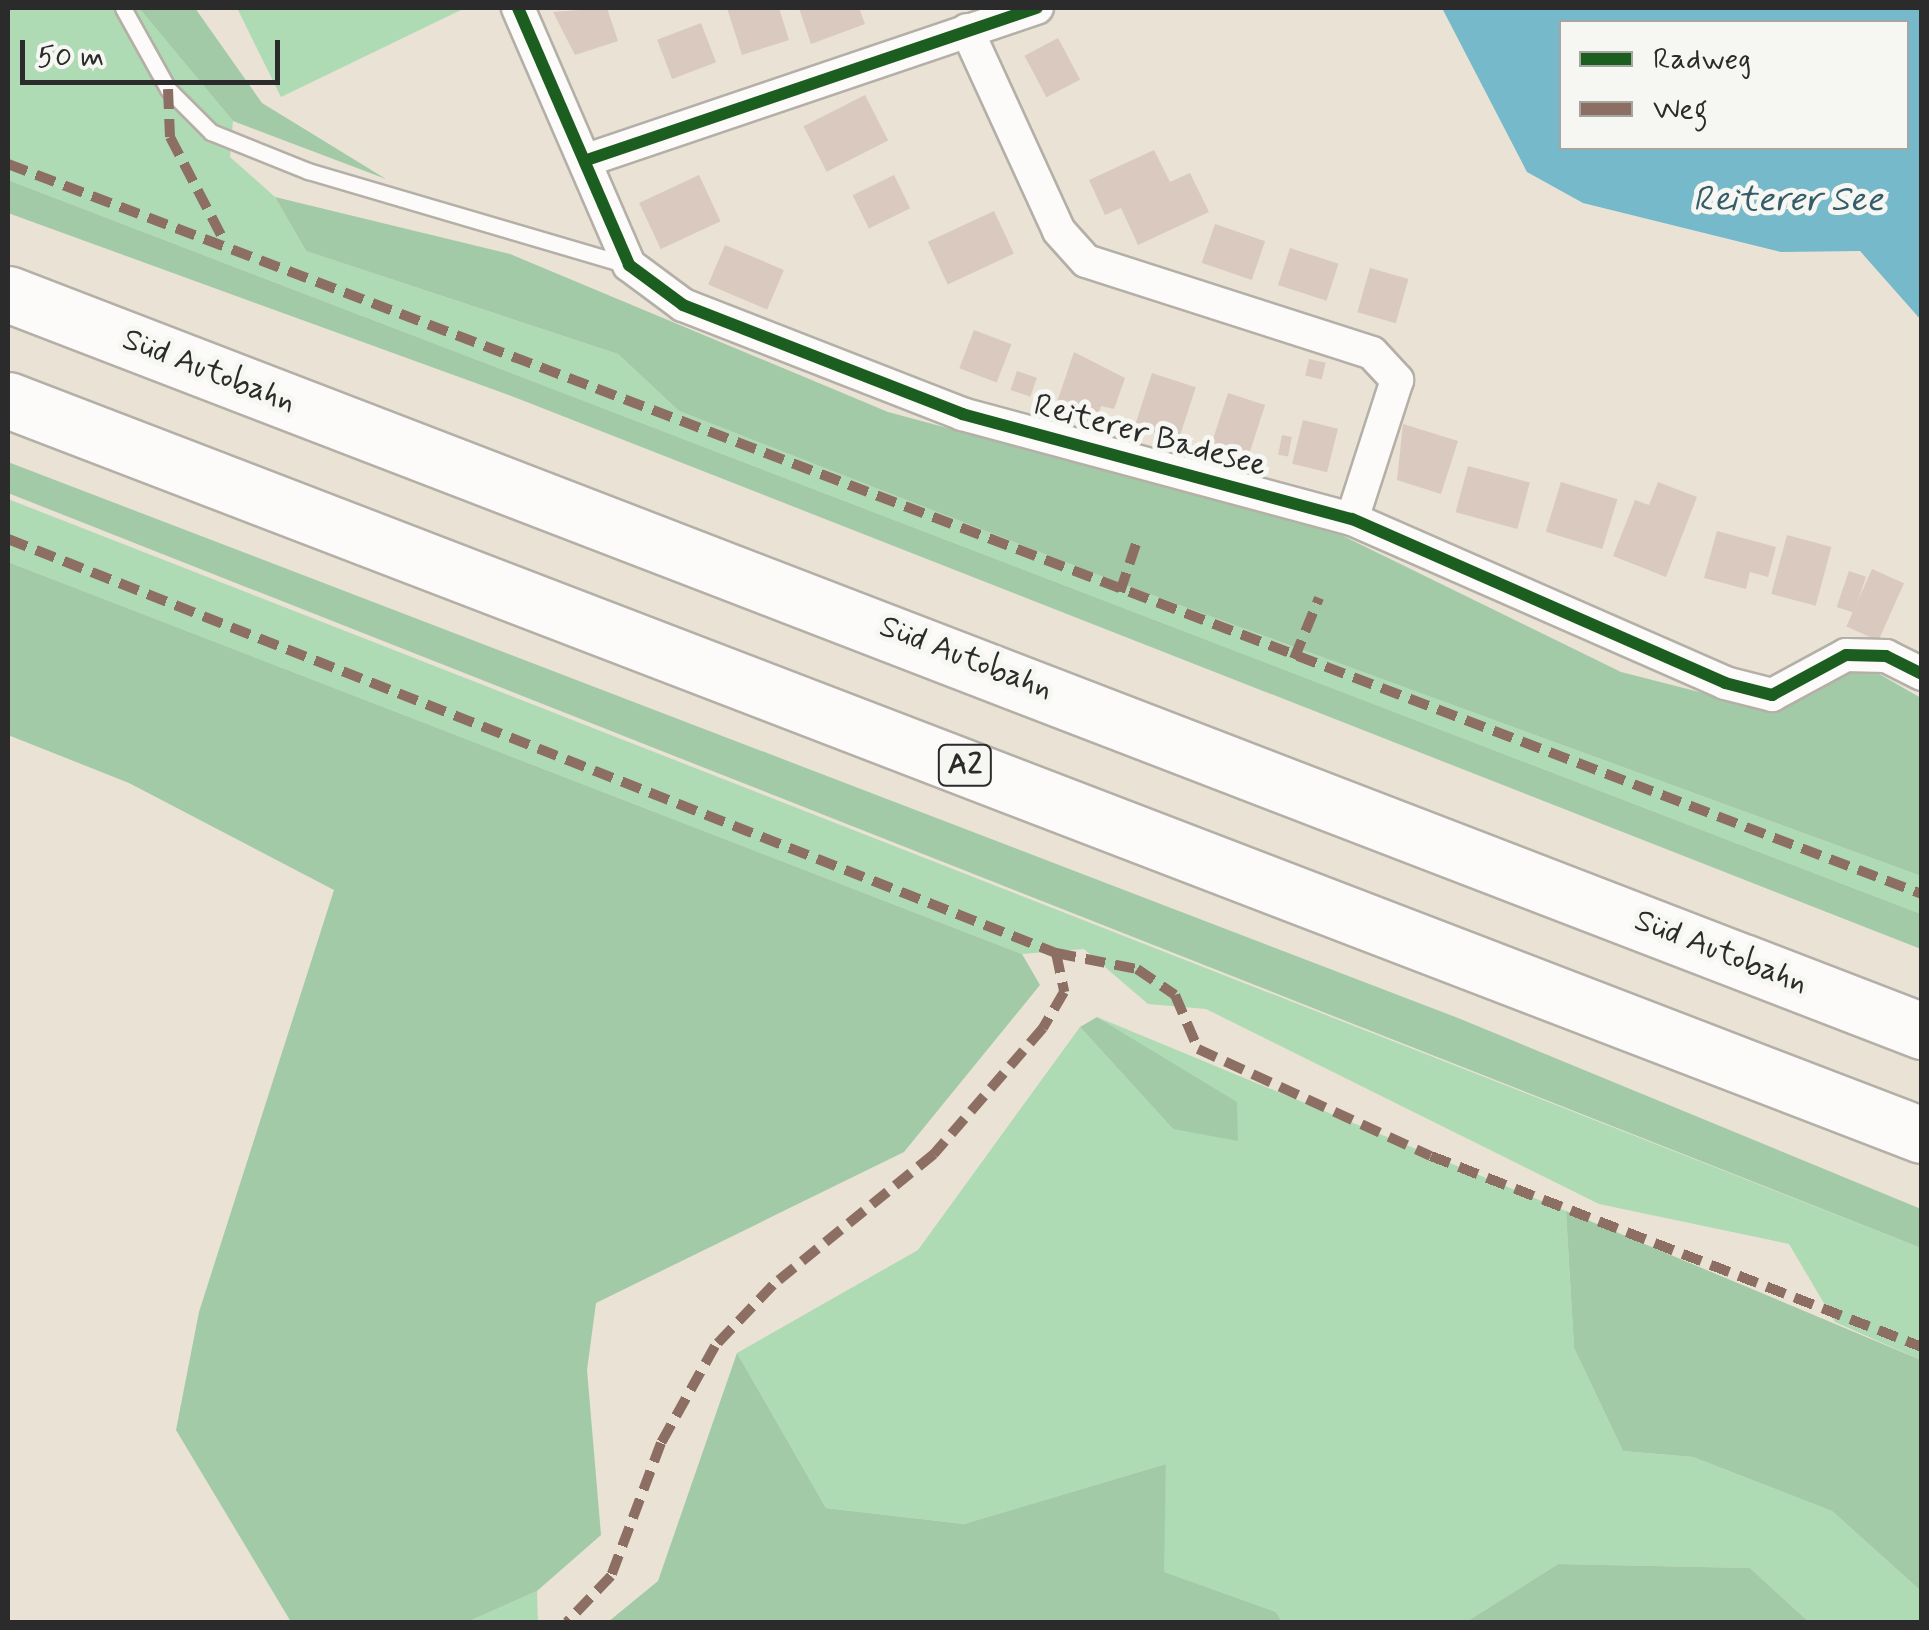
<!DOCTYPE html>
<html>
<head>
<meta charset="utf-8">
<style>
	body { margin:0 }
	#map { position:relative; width:1929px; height:1630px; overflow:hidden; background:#e9e2d5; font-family:Mynerve,sans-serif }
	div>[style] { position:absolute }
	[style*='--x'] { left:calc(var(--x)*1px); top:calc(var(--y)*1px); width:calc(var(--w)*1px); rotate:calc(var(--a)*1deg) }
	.green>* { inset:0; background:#afdbb4 }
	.forest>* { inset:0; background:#a2caa7 }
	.water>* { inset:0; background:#76b9ca }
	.building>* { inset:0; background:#dac9be; transform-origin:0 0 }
	.roads { filter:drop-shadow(2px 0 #b4afa7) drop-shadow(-2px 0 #b4afa7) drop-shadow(0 2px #b4afa7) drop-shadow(0 -2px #b4afa7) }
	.lane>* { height:15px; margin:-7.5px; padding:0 7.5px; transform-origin:7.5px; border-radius:7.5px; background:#fcfbf9 }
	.street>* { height:32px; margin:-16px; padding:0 16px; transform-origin:16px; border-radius:16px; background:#fcfbf9 }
	.highway>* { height:55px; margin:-27.5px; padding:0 27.5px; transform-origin:27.5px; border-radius:27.5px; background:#fcfbf9 }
	.quiet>* { height:10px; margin-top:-5px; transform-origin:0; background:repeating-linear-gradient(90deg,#8d6e63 0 20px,transparent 0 30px) }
	.cycleway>* { height:12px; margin:-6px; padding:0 6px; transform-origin:6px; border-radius:6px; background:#1b5e20 }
	span { translate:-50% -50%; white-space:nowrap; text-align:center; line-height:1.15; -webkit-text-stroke:10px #f6f6f2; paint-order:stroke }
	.shield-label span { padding:2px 8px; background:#f6f6f2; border:2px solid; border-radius:8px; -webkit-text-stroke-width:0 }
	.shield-label { font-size:30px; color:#2b2b2b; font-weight:700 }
	.street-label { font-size:32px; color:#2b2b2b }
	.water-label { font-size:35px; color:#355d69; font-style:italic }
	.frame { position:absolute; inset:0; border:10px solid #2b2b2b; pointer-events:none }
	.legend { position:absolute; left:1559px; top:20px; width:350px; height:130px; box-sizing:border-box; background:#f6f6f2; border:2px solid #a5a5a2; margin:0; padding:12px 18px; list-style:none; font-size:30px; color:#2b2b2b }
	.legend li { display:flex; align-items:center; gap:20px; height:50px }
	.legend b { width:50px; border:2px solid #a5a5a2 }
	.scale { position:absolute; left:20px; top:40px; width:260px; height:45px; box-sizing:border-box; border:5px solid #2b2b2b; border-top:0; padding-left:12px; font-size:30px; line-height:35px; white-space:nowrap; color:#2b2b2b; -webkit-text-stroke:8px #f6f6f2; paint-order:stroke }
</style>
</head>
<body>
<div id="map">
	<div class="green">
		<i style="clip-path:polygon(8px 8px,139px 8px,233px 121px,230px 157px,275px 197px,306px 251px,618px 354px,679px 411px,1111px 580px,1921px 876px,1921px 914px,8px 180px)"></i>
		<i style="clip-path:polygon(237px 8px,465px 8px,281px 97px)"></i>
		<i style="clip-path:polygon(8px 499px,1921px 1248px,1921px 1360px,1835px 1322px,1789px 1244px,1599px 1204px,1206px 1009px,1148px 1004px,1084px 949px,1022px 954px,8px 562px)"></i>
		<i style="clip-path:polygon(1097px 1017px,1566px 1211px,1574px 1348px,1623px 1451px,1693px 1457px,1832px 1511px,1921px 1591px,1921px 1622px,1809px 1622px,1750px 1568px,1558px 1564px,1466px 1622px,1282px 1622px,1276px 1612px,1163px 1572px,1166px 1464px,964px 1524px,826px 1508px,737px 1353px,918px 1250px,1080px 1027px,1173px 1129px,1236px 1102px)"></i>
		<i style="clip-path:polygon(537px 1591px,538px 1622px,467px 1622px)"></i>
	</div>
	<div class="forest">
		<i style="clip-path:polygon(139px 8px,195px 8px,262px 103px,386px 179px,233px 121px)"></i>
		<i style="clip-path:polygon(8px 180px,1921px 914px,1921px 949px,514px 397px,8px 213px)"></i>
		<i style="clip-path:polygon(275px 197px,510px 254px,888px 412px,1335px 532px,1621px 672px,1762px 708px,1842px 667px,1874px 671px,1921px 698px,1921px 876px,1111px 580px,679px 411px,618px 354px,306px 251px)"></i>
		<i style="clip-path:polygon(8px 462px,1458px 1018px,1921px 1209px,1921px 1248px,8px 493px)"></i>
		<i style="clip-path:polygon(8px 562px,1022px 954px,1040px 985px,904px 1152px,596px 1303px,587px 1370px,601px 1535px,537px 1591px,467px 1622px,291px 1622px,176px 1430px,199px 1312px,334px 890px,129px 783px,8px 735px)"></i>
		<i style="clip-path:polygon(1097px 1017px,1237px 1102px,1238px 1141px,1173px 1129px,1080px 1027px)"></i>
		<i style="clip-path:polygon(1566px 1211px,1921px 1360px,1921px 1591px,1832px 1511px,1693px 1457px,1623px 1451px,1574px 1348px)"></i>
		<i style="clip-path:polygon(737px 1353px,826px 1508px,964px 1524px,1166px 1464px,1164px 1572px,1276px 1612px,1282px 1622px,608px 1622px,658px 1581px)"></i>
		<i style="clip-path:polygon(1558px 1564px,1750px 1568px,1809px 1622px,1466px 1622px)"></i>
	</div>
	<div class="water">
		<i style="clip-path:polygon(evenodd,1442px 8px,1921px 8px,1921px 320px,1860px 251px,1781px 252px,1583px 203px,1527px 172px,1442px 8px,1562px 22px,1906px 22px,1906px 148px,1562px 148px,1562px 22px)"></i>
	</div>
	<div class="building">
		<i style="clip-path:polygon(607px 8px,618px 41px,575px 55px,553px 12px)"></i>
		<i style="clip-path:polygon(727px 8px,779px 8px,789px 40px,742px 55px)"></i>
		<i style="clip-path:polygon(799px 8px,859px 8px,865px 24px,811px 44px)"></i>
		<i style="left:701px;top:23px;width:42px;height:47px;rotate:69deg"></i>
		<i style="left:1058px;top:38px;width:47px;height:38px;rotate:62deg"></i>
		<i style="left:865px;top:95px;width:51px;height:69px;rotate:63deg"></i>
		<i style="clip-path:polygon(1154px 150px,1170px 182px,1190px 173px,1209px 212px,1138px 245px,1121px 208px,1105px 215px,1089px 180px)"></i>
		<i style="left:699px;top:175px;width:51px;height:66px;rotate:65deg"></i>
		<i style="left:894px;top:175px;width:37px;height:46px;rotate:64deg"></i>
		<i style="left:994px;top:211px;width:47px;height:73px;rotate:65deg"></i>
		<i style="left:1215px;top:224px;width:53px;height:41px;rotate:19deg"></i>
		<i style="left:725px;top:245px;width:64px;height:43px;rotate:23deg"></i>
		<i style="left:1290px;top:248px;width:51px;height:39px;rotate:18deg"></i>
		<i style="left:1370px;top:268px;width:40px;height:46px;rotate:16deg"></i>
		<i style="left:974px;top:330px;width:40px;height:41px;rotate:21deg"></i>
		<i style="clip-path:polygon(1074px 352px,1125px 378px,1114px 409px,1101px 406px,1095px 425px,1054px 411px)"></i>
		<i style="left:1309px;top:359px;width:17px;height:17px;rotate:13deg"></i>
		<i style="left:1017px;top:371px;width:21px;height:20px;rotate:19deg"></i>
		<i style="left:1152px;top:373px;width:46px;height:56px;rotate:18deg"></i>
		<i style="left:1228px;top:393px;width:39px;height:60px;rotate:18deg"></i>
		<i style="left:1303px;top:420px;width:36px;height:45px;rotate:14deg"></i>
		<i style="clip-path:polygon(1403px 424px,1458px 441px,1441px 494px,1397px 480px)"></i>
		<i style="left:1282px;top:435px;width:10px;height:20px;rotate:11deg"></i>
		<i style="left:1468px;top:466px;width:64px;height:48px;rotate:15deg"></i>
		<i style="left:1561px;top:482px;width:59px;height:52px;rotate:17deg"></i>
		<i style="clip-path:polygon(1658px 482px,1697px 497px,1666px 577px,1613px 556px,1635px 500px,1649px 505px)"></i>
		<i style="clip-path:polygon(1717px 531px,1776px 547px,1768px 577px,1750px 572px,1746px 589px,1704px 578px)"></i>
		<i style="left:1787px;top:535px;width:46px;height:61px;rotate:15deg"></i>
		<i style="left:1872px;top:569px;width:35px;height:63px;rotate:24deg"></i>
		<i style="left:1849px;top:571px;width:18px;height:38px;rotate:19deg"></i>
	</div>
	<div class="roads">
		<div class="lane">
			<i style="--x:123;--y:8;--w:93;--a:60.9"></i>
			<i style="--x:168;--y:89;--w:61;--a:45"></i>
			<i style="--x:211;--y:132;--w:105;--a:21.9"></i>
			<i style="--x:308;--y:171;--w:330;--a:16.4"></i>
		</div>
		<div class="street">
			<i style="--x:518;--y:8;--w:280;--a:66.6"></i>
			<i style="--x:629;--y:265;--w:67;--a:36.5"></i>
			<i style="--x:683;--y:305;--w:300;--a:21.3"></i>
			<i style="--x:962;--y:414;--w:404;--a:15.1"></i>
			<i style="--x:1352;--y:519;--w:407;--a:23.7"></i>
			<i style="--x:1725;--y:683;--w:49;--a:14.3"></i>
			<i style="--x:1772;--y:695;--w:84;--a:-28.4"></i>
			<i style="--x:1846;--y:655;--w:40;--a:1.4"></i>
			<i style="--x:1886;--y:656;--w:40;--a:26.6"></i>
			<i style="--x:967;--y:30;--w:221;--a:65.4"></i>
			<i style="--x:1059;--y:231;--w:40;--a:48"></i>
			<i style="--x:1086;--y:261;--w:300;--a:17.8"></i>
			<i style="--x:1372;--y:353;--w:37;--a:47"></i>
			<i style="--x:1397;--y:380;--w:146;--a:107.9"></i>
			<i style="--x:587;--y:160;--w:475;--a:-18.7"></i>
		</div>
		<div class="highway">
			<i style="--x:8;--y:294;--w:2051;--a:21.06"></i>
			<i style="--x:8;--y:400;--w:2050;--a:21.01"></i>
		</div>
	</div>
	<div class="quiet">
		<i style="--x:168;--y:89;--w:48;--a:87.6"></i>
		<i style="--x:170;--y:137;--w:115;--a:62.5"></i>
		<i style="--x:8;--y:164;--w:2048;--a:20.88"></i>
		<i style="--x:8;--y:539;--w:1127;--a:21.56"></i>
		<i style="--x:1056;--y:953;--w:40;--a:78"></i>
		<i style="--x:1064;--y:992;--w:42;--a:120.3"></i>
		<i style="--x:1043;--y:1028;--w:167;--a:130.9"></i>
		<i style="--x:934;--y:1154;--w:208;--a:140.9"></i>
		<i style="--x:773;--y:1285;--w:84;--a:133.6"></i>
		<i style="--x:715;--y:1346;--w:111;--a:119.1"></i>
		<i style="--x:661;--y:1443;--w:142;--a:110.6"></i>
		<i style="--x:611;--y:1576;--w:64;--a:133.7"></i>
		<i style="--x:1120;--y:592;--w:51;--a:-71.6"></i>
		<i style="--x:1294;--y:659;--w:66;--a:-67.7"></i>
		<i style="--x:1056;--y:953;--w:83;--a:11.2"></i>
		<i style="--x:1137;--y:969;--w:46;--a:34.4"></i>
		<i style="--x:1175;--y:995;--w:59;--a:66.9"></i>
		<i style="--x:1198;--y:1049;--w:256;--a:24.7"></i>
		<i style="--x:1431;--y:1156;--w:527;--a:21.26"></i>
	</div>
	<div class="cycleway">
		<i style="--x:518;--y:8;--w:280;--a:66.6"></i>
		<i style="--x:629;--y:265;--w:67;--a:36.5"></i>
		<i style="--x:683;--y:305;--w:300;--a:21.3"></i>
		<i style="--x:962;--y:414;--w:404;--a:15.1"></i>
		<i style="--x:1352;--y:519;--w:407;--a:23.7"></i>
		<i style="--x:1725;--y:683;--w:49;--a:14.3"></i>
		<i style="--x:1772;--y:695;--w:84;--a:-28.4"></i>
		<i style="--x:1846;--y:655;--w:40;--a:1.4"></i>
		<i style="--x:1886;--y:656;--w:40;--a:26.6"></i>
		<i style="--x:587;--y:160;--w:475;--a:-18.7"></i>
	</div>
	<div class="shield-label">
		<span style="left:965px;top:765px">A2</span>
	</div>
	<div class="street-label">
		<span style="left:209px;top:371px;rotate:21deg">Süd Autobahn</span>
		<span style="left:1150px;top:436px;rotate:15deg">Reiterer Badesee</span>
		<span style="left:966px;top:658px;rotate:21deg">Süd Autobahn</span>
		<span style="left:1721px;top:952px;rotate:21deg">Süd Autobahn</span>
	</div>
	<div class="water-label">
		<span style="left:1788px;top:200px">Reiterer See</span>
	</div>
	<div class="frame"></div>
	<ul class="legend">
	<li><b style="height:12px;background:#1b5e20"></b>Radweg</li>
	<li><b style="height:12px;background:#8d6e63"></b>Weg</li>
	</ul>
	<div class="scale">50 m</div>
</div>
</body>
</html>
